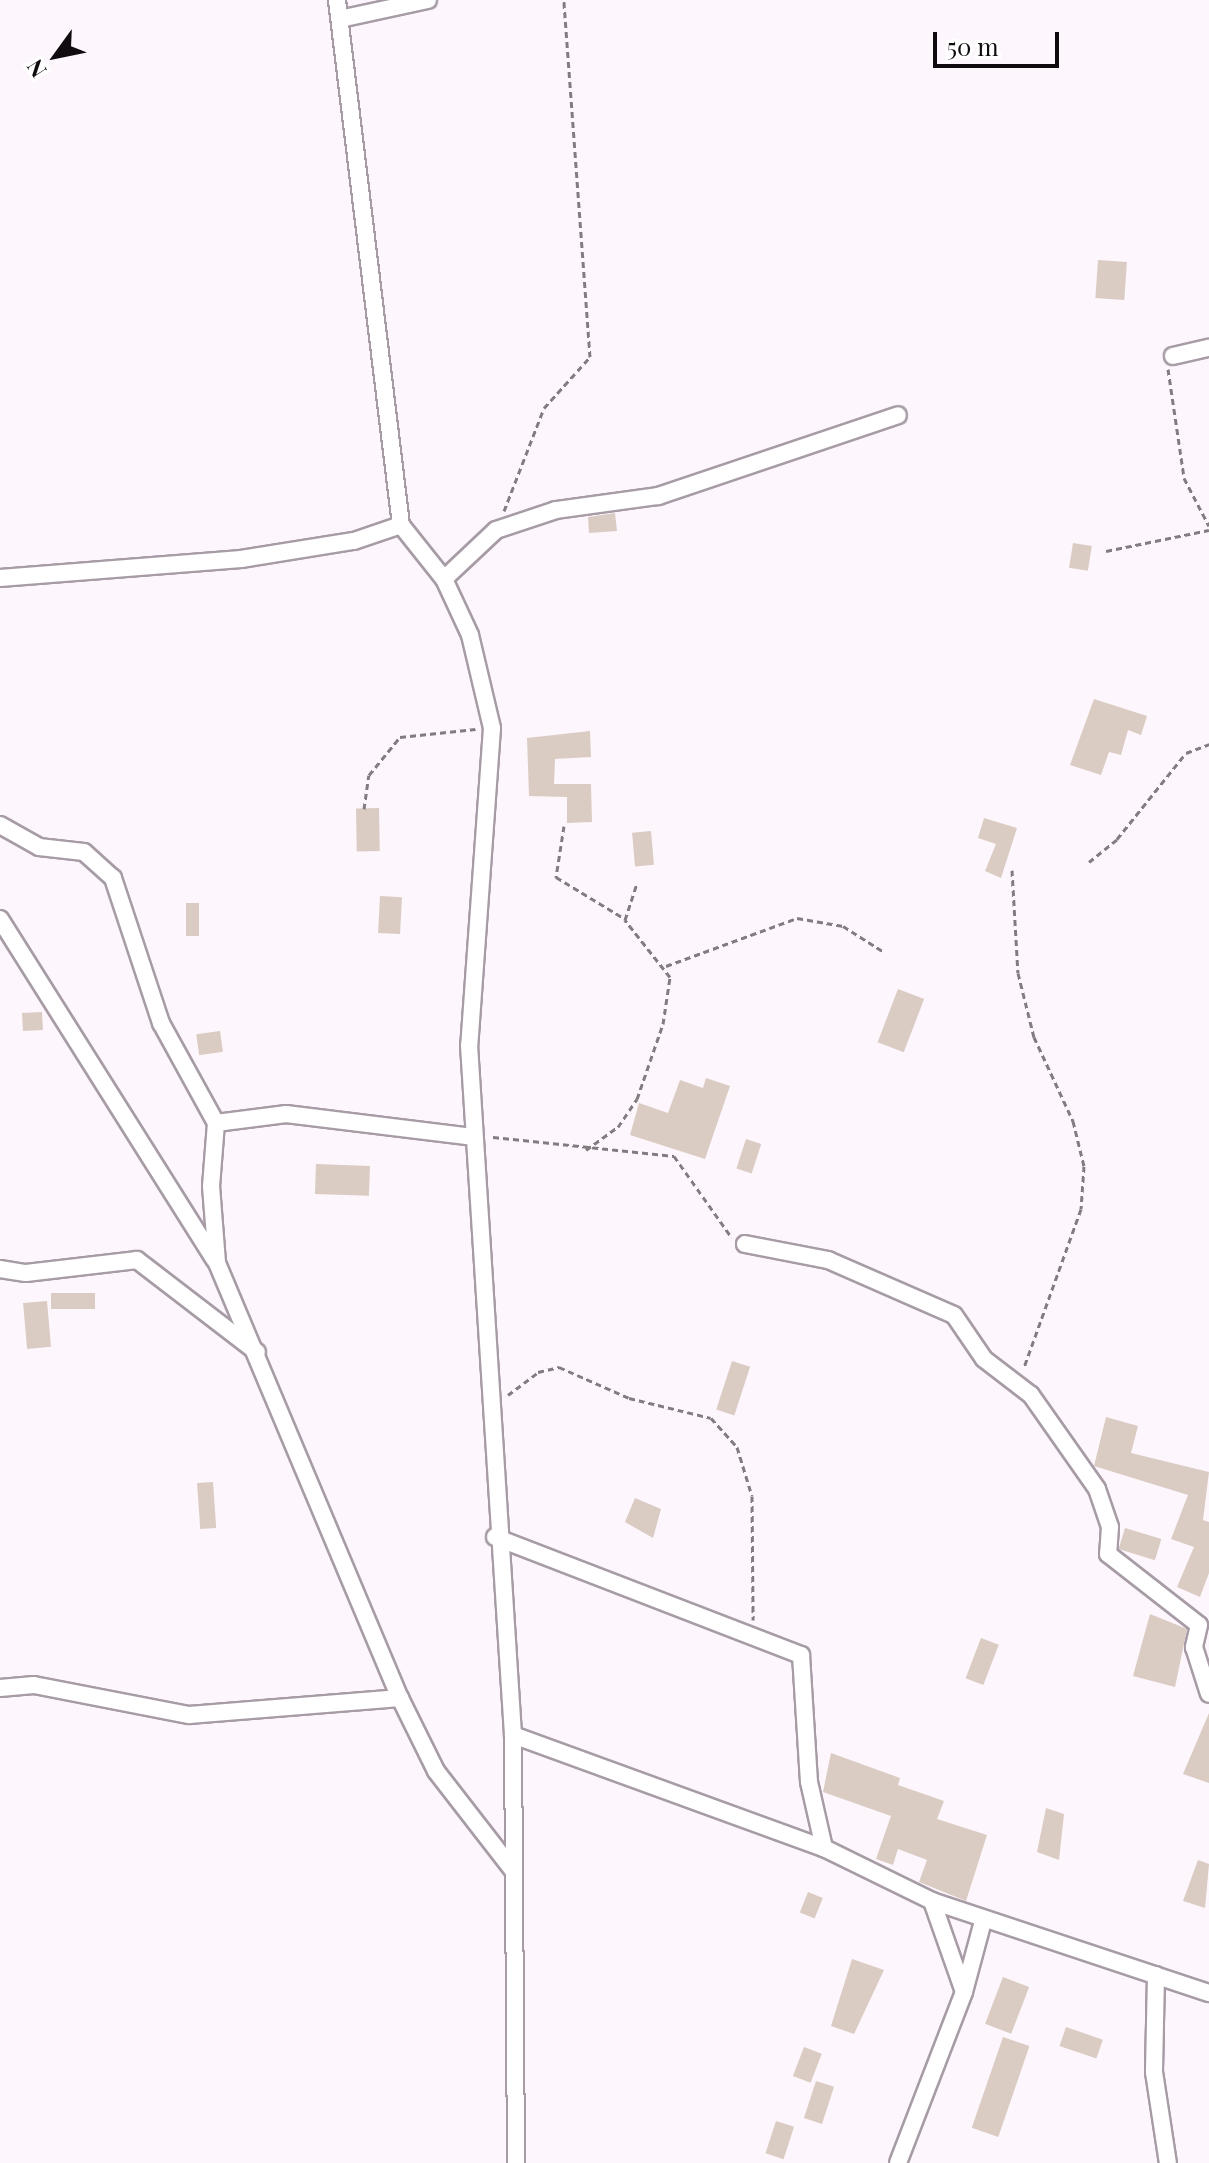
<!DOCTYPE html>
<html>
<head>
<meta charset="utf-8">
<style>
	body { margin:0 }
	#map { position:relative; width:1209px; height:2163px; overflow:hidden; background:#fef6fd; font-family:"Playfair Display",serif }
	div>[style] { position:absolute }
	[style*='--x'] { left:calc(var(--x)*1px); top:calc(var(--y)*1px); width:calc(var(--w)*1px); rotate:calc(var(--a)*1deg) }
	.building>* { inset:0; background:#daccc3; transform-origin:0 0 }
	.path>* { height:3px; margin-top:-1.5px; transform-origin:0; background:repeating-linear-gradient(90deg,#827c81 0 6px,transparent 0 10px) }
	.roads { filter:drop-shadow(2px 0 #a79ca6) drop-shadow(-2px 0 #a79ca6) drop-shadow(0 2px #a79ca6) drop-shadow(0 -2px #a79ca6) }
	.minor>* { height:16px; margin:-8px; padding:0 8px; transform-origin:8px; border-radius:8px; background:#fff }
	span { translate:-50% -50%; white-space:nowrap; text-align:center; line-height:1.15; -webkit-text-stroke:6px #fff; paint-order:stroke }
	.north { position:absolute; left:16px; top:16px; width:80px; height:80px; -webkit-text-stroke:6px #fff; paint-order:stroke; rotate:237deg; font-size:22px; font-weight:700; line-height:32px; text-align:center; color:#0f0b0e }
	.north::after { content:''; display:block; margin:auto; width:28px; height:36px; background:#0f0b0e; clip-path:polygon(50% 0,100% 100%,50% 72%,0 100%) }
	.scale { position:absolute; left:933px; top:32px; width:126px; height:36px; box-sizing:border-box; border:4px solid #0f0b0e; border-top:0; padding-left:10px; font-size:24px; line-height:28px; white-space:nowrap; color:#0f0b0e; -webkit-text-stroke:6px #fff; paint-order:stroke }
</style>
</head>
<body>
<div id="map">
	<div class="building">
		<i style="left:1098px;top:260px;width:29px;height:38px;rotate:4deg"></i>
		<i style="clip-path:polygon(615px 513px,617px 531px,589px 533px,588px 517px)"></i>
		<i style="left:1073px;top:543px;width:19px;height:25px;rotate:9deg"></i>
		<i style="clip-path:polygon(1094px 699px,1147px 716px,1141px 735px,1128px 730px,1121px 755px,1109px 752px,1101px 775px,1070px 765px)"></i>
		<i style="clip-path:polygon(590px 731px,591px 757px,555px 759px,554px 784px,591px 784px,592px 822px,567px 823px,567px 797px,529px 796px,527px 738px)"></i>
		<i style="left:379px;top:808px;width:43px;height:23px;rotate:89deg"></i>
		<i style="clip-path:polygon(984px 818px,1017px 828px,1001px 878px,985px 871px,996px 844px,978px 838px)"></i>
		<i style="left:651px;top:831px;width:34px;height:19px;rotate:85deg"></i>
		<i style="left:380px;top:896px;width:22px;height:37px;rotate:3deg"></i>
		<i style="left:186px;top:903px;width:13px;height:33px"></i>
		<i style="left:898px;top:989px;width:28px;height:57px;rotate:21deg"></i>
		<i style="left:42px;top:1012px;width:18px;height:20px;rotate:87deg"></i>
		<i style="left:220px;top:1031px;width:21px;height:24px;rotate:82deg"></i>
		<i style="clip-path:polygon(706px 1078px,730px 1086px,705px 1159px,630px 1135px,639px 1103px,668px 1113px,680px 1080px,703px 1088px)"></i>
		<i style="left:746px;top:1139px;width:16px;height:31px;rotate:18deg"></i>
		<i style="left:316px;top:1164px;width:54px;height:30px;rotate:2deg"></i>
		<i style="left:95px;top:1293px;width:16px;height:44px;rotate:90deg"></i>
		<i style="left:47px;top:1301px;width:46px;height:24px;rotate:85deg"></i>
		<i style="left:732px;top:1361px;width:19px;height:51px;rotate:18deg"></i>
		<i style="clip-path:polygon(1106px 1417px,1138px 1426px,1131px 1453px,1209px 1472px,1203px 1520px,1209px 1522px,1209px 1573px,1200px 1597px,1177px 1587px,1194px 1547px,1171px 1539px,1188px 1495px,1094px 1466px)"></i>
		<i style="left:213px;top:1482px;width:46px;height:16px;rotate:86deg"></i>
		<i style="clip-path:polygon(635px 1498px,661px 1509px,653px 1538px,625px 1522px)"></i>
		<i style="left:1125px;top:1528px;width:38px;height:22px;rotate:17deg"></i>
		<i style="clip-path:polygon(1150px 1614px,1187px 1629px,1175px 1687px,1133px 1676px)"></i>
		<i style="left:981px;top:1638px;width:19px;height:43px;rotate:21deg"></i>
		<i style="clip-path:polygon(1209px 1713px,1209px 1783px,1183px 1774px)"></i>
		<i style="clip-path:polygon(831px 1753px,900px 1778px,898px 1785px,944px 1801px,937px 1819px,987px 1835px,966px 1901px,919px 1882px,927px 1860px,898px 1849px,893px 1865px,876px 1859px,891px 1816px,823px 1792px)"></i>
		<i style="clip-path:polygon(1046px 1808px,1064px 1814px,1059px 1860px,1037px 1852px)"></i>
		<i style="clip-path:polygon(1198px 1860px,1209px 1864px,1205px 1908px,1183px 1901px)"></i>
		<i style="left:808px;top:1892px;width:16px;height:22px;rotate:22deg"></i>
		<i style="clip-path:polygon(852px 1959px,884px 1970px,854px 2034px,831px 2026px)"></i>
		<i style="left:1003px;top:1977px;width:28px;height:50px;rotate:21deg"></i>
		<i style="left:1066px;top:2027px;width:39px;height:20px;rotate:19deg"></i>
		<i style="left:1003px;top:2037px;width:28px;height:96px;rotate:19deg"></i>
		<i style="left:804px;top:2047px;width:19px;height:31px;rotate:21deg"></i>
		<i style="left:816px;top:2081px;width:19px;height:39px;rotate:18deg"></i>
		<i style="left:776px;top:2121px;width:19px;height:34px;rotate:18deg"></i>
	</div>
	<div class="path">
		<i style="--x:1168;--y:369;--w:110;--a:81.6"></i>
		<i style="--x:1184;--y:478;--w:54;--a:62.5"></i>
		<i style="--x:504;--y:511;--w:110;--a:-68.8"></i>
		<i style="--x:544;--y:408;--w:69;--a:-48"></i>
		<i style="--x:590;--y:357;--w:358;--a:-94.2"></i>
		<i style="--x:1106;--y:551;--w:105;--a:-11.5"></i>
		<i style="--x:364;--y:809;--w:34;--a:-82"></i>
		<i style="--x:369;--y:775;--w:49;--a:-50.8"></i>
		<i style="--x:400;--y:737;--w:76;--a:-6"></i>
		<i style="--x:564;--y:826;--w:52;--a:98.9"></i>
		<i style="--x:556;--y:877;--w:81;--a:31.3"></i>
		<i style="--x:1089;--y:862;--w:36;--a:-39"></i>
		<i style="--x:1117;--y:839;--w:110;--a:-51.3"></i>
		<i style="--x:1186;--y:753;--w:25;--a:-21"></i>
		<i style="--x:1012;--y:870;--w:103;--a:86.7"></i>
		<i style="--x:1018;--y:973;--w:66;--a:76"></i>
		<i style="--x:1034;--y:1037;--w:93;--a:65.1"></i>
		<i style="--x:1073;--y:1121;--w:46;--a:76.3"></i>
		<i style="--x:1084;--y:1166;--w:43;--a:94"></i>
		<i style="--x:1081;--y:1209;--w:168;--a:109.8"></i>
		<i style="--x:666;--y:966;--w:140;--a:-20.1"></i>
		<i style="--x:797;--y:918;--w:47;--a:9.9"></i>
		<i style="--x:843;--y:926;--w:49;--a:32.4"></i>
		<i style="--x:493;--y:1137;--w:182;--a:6"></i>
		<i style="--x:674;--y:1156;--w:100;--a:54.7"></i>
		<i style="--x:586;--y:1150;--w:39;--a:-36"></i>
		<i style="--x:618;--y:1127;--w:34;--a:-56"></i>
		<i style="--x:637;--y:1099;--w:79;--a:-70.9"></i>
		<i style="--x:663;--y:1024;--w:48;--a:-81.5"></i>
		<i style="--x:670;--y:977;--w:73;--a:-128.3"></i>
		<i style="--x:625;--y:920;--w:38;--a:-72"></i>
		<i style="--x:508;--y:1395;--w:38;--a:-37"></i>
		<i style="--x:538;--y:1372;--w:22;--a:-13"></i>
		<i style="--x:559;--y:1367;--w:77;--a:23.9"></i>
		<i style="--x:629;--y:1398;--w:84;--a:13.7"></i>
		<i style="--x:711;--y:1418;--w:39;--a:48"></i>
		<i style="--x:737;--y:1447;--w:51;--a:73"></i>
		<i style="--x:752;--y:1496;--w:124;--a:89.5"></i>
	</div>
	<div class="roads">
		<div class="minor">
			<i style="--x:337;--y:0;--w:529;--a:83.05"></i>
			<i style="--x:401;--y:525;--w:69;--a:51.5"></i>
			<i style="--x:444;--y:579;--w:62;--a:65.1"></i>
			<i style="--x:470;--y:635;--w:96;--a:76.7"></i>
			<i style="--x:492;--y:728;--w:318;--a:94.1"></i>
			<i style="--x:469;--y:1045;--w:691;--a:86.35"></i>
			<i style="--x:513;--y:1735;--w:428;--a:89.6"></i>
			<i style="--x:340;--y:19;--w:90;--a:-12.2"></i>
			<i style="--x:1173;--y:356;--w:37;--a:-13"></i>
			<i style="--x:0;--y:578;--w:242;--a:-4.5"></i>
			<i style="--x:241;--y:559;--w:114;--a:-9.1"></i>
			<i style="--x:354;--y:541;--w:50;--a:-18.8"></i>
			<i style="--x:444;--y:579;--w:71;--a:-43.3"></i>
			<i style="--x:496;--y:530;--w:63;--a:-18.4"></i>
			<i style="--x:556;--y:510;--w:103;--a:-7.8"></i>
			<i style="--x:658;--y:496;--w:253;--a:-18.6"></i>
			<i style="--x:0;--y:825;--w:45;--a:29.4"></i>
			<i style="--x:39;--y:847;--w:45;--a:6.3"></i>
			<i style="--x:84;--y:852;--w:39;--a:42"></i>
			<i style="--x:113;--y:878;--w:153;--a:71.7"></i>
			<i style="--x:161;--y:1023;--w:114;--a:61.2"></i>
			<i style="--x:216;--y:1123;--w:63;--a:94.5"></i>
			<i style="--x:211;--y:1186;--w:77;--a:85.5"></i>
			<i style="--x:217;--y:1263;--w:472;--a:67.2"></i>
			<i style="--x:400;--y:1698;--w:81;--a:63.7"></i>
			<i style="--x:436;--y:1771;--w:124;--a:52.2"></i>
			<i style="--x:0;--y:919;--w:403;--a:57.8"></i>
			<i style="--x:216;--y:1123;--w:71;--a:-7.3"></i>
			<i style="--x:286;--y:1114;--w:188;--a:7"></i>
			<i style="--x:745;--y:1244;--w:85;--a:10.9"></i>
			<i style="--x:828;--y:1260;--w:137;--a:23.6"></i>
			<i style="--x:954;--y:1315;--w:53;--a:55.7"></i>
			<i style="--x:984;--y:1359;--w:59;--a:37.5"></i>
			<i style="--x:1031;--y:1395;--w:115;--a:54.9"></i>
			<i style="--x:1097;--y:1489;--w:40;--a:71.1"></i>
			<i style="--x:1110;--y:1527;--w:27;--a:94"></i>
			<i style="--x:1108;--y:1554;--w:115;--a:38"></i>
			<i style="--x:1199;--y:1625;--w:23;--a:103"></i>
			<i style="--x:1194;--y:1647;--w:49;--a:72.3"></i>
			<i style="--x:0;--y:1269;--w:26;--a:9"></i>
			<i style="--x:26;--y:1273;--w:112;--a:-6.7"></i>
			<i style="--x:137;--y:1260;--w:151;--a:37.5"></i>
			<i style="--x:495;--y:1537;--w:328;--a:21.1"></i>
			<i style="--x:801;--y:1655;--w:127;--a:86.4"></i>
			<i style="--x:809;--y:1782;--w:68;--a:77.2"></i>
			<i style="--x:0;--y:1688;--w:34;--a:-5"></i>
			<i style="--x:34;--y:1685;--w:158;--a:11"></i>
			<i style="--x:189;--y:1715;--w:212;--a:-4.6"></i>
			<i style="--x:513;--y:1735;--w:331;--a:20"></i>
			<i style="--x:824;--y:1848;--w:120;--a:26.1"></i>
			<i style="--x:932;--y:1901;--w:96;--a:70.6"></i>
			<i style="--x:964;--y:1992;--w:183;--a:111.1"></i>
			<i style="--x:932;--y:1901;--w:292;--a:18.4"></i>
			<i style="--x:1156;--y:1975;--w:97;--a:91.2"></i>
			<i style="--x:1154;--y:2072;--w:92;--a:81.3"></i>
			<i style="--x:964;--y:1992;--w:73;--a:-75"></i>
		</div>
	</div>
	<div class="north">N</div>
	<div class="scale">50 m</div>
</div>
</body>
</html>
